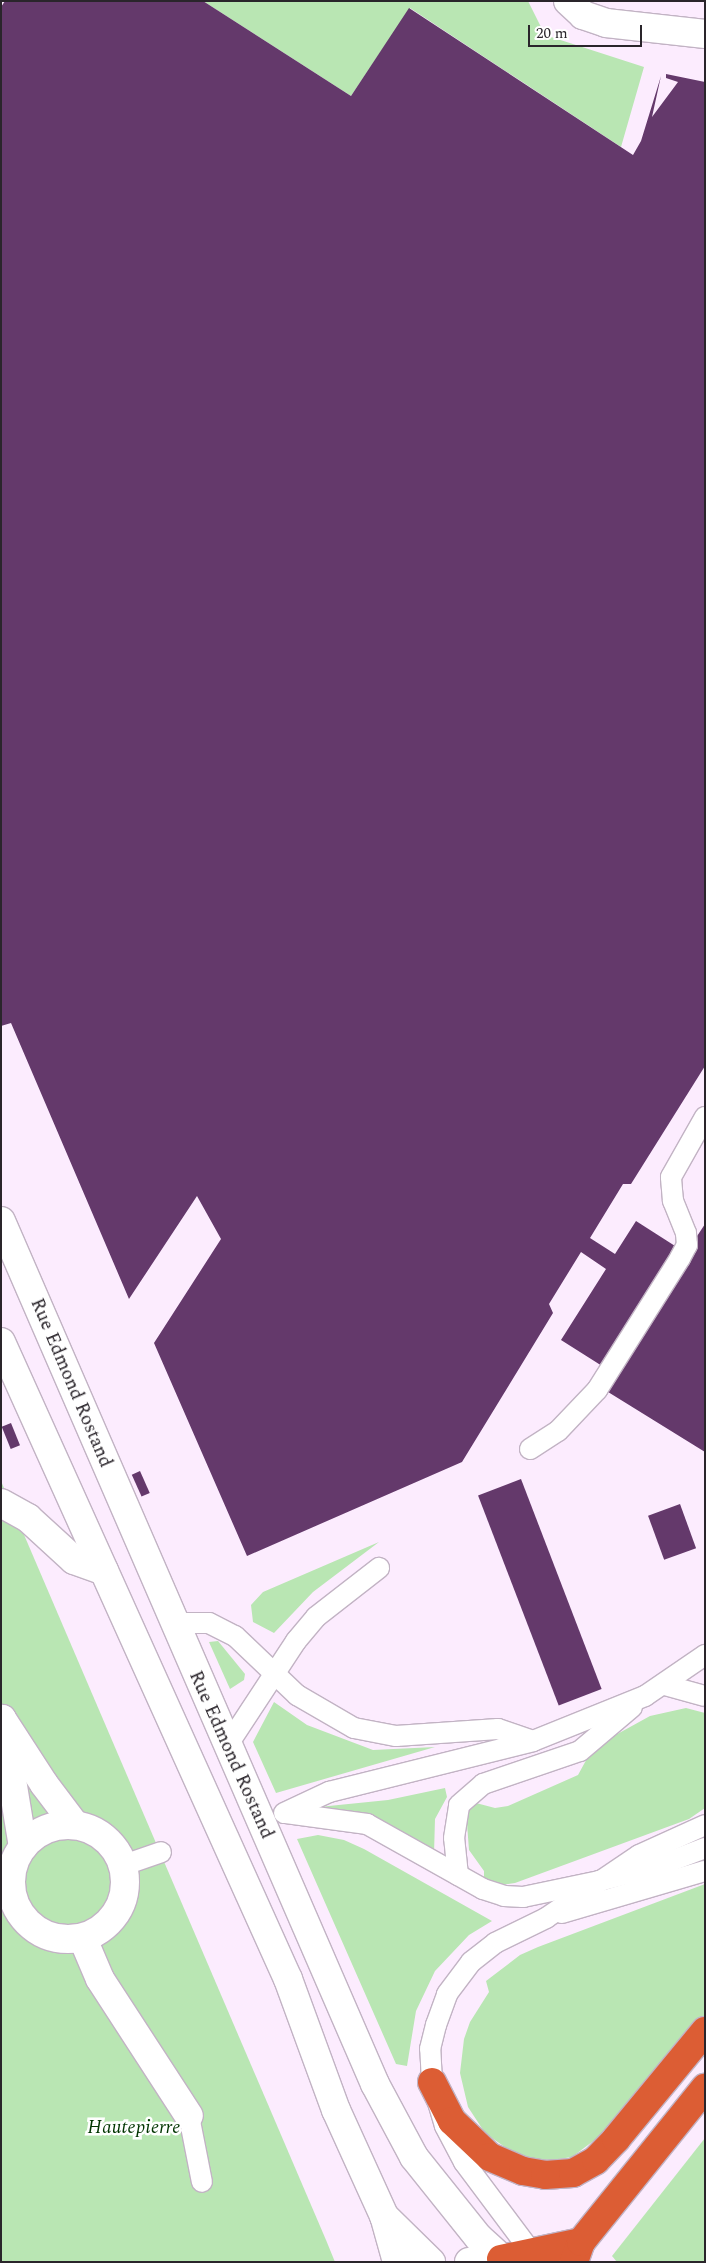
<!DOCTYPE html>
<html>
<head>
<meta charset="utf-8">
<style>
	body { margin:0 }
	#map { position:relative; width:706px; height:2263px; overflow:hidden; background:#fcecfe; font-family:Spectral,serif }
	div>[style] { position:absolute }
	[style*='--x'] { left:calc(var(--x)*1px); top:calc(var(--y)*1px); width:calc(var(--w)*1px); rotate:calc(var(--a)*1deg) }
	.green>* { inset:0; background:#b9e6b3 }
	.building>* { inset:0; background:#64396b; transform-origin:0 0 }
	.roads { filter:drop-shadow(1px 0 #c2b3c4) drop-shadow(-1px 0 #c2b3c4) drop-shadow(0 1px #c2b3c4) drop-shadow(0 -1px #c2b3c4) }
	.lane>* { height:20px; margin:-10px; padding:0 10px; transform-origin:10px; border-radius:10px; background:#fff }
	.street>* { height:28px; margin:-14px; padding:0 14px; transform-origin:14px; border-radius:14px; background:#fff }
	.street>.ring { margin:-14px; padding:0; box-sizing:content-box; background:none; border:28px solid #fff; border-radius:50% }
	.secondary>* { height:28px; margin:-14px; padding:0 14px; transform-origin:14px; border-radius:14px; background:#fff }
	.highway>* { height:28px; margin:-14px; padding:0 14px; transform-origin:14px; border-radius:14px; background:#dc5d34 }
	span { translate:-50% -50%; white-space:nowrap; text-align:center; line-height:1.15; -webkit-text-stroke:5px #fff; paint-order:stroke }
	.street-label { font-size:19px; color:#2a252b }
	.park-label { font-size:19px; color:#003500; font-style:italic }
	.frame { position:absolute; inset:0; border:2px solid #2a252b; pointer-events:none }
	.scale { position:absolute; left:528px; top:25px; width:114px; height:22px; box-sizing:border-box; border:2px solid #2a252b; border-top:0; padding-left:6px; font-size:15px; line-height:18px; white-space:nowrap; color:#2a252b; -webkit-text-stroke:4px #fff; paint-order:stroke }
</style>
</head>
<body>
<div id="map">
	<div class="green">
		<i style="clip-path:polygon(203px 1px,528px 1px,545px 35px,644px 67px,621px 147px,410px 8px,351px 96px)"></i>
		<i style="clip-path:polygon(1px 1481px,326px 2240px,335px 2262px,1px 2262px)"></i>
		<i style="clip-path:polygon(379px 1542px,313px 1592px,274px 1633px,253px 1622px,251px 1605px,263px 1592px)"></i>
		<i style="clip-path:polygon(218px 1641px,245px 1674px,244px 1680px,230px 1689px,209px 1642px)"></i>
		<i style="clip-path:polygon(274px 1702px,307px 1725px,373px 1750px,435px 1747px,276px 1793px,253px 1742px)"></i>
		<i style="clip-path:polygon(686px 1708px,705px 1713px,705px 1808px,689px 1819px,515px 1883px,500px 1885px,484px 1881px,484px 1871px,469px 1850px,466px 1811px,476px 1803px,495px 1808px,508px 1806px,578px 1775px,590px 1753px,601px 1743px,650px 1716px)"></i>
		<i style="clip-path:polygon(445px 1788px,447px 1797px,435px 1819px,434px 1854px,309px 1808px,388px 1800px)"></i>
		<i style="clip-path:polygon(318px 1835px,344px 1840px,364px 1849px,492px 1921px,469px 1935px,435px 1971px,416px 2011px,407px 2066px,396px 2064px,297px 1839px)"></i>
		<i style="clip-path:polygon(705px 1884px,705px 2020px,608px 2130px,572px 2157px,552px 2160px,532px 2159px,509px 2150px,485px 2133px,468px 2107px,460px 2073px,464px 2039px,470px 2022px,489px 1992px,486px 1981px,520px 1955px,538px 1947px)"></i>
		<i style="clip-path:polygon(705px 2138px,705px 2262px,617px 2262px,612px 2256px)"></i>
	</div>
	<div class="building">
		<i style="clip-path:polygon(5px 1px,203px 1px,351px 96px,409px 8px,633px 155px,641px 141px,661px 76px,652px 117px,678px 82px,666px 78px,666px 74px,705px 82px,705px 1066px,631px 1184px,623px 1184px,590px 1238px,615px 1254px,636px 1221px,686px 1253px,705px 1224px,705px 1452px,600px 1387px,610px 1371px,561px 1340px,606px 1269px,581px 1252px,549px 1304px,553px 1313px,462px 1462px,247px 1556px,154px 1343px,221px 1239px,197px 1196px,129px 1299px,11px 1023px,1px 1026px,1px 7px)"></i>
		<i style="left:11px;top:1423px;width:24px;height:10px;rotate:68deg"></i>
		<i style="left:140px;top:1471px;width:24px;height:9px;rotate:66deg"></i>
		<i style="left:521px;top:1479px;width:225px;height:46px;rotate:69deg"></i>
		<i style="left:680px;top:1504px;width:47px;height:34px;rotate:70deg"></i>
	</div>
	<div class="roads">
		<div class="lane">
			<i style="--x:530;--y:1449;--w:33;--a:-33"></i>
			<i style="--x:558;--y:1431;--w:57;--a:-46.4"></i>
			<i style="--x:597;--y:1390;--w:156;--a:-57.8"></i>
			<i style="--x:680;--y:1258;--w:15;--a:-62"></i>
			<i style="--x:687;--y:1245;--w:12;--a:-95"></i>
			<i style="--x:686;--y:1233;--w:35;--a:-112"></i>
			<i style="--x:673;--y:1201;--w:24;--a:-95"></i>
			<i style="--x:671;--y:1177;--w:69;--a:-60.5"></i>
			<i style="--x:174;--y:1623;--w:35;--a:0"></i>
			<i style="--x:209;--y:1623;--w:29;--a:27"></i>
			<i style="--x:235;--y:1636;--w:86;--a:43.6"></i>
			<i style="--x:297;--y:1695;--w:66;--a:30.1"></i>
			<i style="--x:354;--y:1728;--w:43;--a:10.8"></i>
			<i style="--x:396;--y:1736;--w:102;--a:-3.9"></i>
			<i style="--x:498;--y:1729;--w:37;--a:19"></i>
			<i style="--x:665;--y:1685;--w:41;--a:15.4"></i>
			<i style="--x:227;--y:1746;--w:126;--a:-56.7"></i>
			<i style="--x:296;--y:1641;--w:31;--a:-50"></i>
			<i style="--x:316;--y:1617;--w:80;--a:-37.9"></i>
			<i style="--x:284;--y:1813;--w:50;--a:-25"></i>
			<i style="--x:329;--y:1792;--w:210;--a:-14"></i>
			<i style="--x:533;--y:1741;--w:121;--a:-21.9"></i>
			<i style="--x:645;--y:1696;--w:73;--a:-34.3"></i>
			<i style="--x:286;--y:1813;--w:82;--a:7.7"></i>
			<i style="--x:367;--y:1824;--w:133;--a:29.3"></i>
			<i style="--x:483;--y:1889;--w:22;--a:18"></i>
			<i style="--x:504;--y:1896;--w:19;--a:3"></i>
			<i style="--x:523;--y:1897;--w:78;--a:-11.9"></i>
			<i style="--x:599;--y:1881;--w:61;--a:-14.3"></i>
			<i style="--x:658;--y:1866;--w:50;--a:-21"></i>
			<i style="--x:124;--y:1865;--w:39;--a:-19"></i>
			<i style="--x:458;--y:1875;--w:37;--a:-96"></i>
			<i style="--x:454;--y:1838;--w:33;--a:-81"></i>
			<i style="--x:459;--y:1805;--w:32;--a:-41"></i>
			<i style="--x:483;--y:1784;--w:102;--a:-18.8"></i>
			<i style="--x:580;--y:1751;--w:68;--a:-40.2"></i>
			<i style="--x:562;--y:1913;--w:149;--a:-16.4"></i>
			<i style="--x:189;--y:2116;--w:67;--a:78.9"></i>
			<i style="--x:538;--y:2261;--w:124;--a:-126.8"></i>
			<i style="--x:464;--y:2162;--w:41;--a:-117.8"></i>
			<i style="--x:445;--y:2126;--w:46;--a:-106.5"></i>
			<i style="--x:432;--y:2082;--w:33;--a:-93"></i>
			<i style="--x:430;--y:2049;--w:25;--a:-76"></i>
			<i style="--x:436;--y:2025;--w:33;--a:-70"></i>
			<i style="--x:447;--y:1994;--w:40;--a:-53"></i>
			<i style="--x:471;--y:1962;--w:31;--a:-38"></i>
			<i style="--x:495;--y:1943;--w:57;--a:-26.1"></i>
			<i style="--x:546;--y:1918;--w:112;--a:-34.1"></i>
			<i style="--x:639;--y:1855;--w:72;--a:-24.4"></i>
		</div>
		<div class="street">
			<i style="--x:568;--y:1;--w:21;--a:43"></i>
			<i style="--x:583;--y:15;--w:24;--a:19"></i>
			<i style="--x:606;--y:23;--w:100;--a:6.3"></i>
			<i style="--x:1;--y:1503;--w:31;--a:29"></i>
			<i style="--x:28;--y:1518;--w:62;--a:42.4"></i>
			<i style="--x:74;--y:1560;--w:32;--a:20"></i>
			<i class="ring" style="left:11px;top:1825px;width:86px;height:86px"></i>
			<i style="--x:23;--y:1847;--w:130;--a:-99.3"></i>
			<i style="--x:2;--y:1719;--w:77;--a:57.1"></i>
			<i style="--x:44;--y:1784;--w:51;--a:52.9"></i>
			<i style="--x:83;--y:1939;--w:43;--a:67"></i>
			<i style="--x:100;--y:1979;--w:163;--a:57"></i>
			<i style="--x:469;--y:2262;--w:32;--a:-5"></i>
			<i style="--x:501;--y:2259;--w:3;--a:72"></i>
		</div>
		<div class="secondary">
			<i style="--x:1;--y:1221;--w:941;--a:66.57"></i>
			<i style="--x:375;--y:2084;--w:83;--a:61.9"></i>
			<i style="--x:414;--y:2157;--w:104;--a:51.3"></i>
			<i style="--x:479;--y:2238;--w:36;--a:42"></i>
			<i style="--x:1;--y:1342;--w:699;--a:65.75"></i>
			<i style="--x:288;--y:1979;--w:140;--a:69.9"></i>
			<i style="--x:336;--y:2110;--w:116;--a:65.6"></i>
			<i style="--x:384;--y:2216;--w:66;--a:44.4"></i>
			<i style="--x:385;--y:2219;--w:45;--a:74.4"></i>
		</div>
		<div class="highway">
			<i style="--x:432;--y:2082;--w:44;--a:62.9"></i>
			<i style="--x:452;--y:2121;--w:52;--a:43.5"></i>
			<i style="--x:490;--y:2157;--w:36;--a:23"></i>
			<i style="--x:523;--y:2171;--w:22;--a:10"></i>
			<i style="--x:545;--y:2175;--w:28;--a:-4"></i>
			<i style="--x:573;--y:2173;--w:26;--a:-29"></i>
			<i style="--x:596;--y:2160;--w:29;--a:-46"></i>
			<i style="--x:616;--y:2139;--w:140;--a:-50.5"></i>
			<i style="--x:501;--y:2259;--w:82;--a:-12"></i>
			<i style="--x:574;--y:2262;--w:21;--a:-71"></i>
			<i style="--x:581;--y:2242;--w:198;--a:-51.2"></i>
		</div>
	</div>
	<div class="street-label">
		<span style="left:71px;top:1383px;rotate:67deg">Rue Edmond Rostand</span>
		<span style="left:231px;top:1755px;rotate:66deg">Rue Edmond Rostand</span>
	</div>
	<div class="park-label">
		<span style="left:134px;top:2128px">Hautepierre</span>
	</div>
	<div class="frame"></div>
	<div class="scale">20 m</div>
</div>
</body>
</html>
